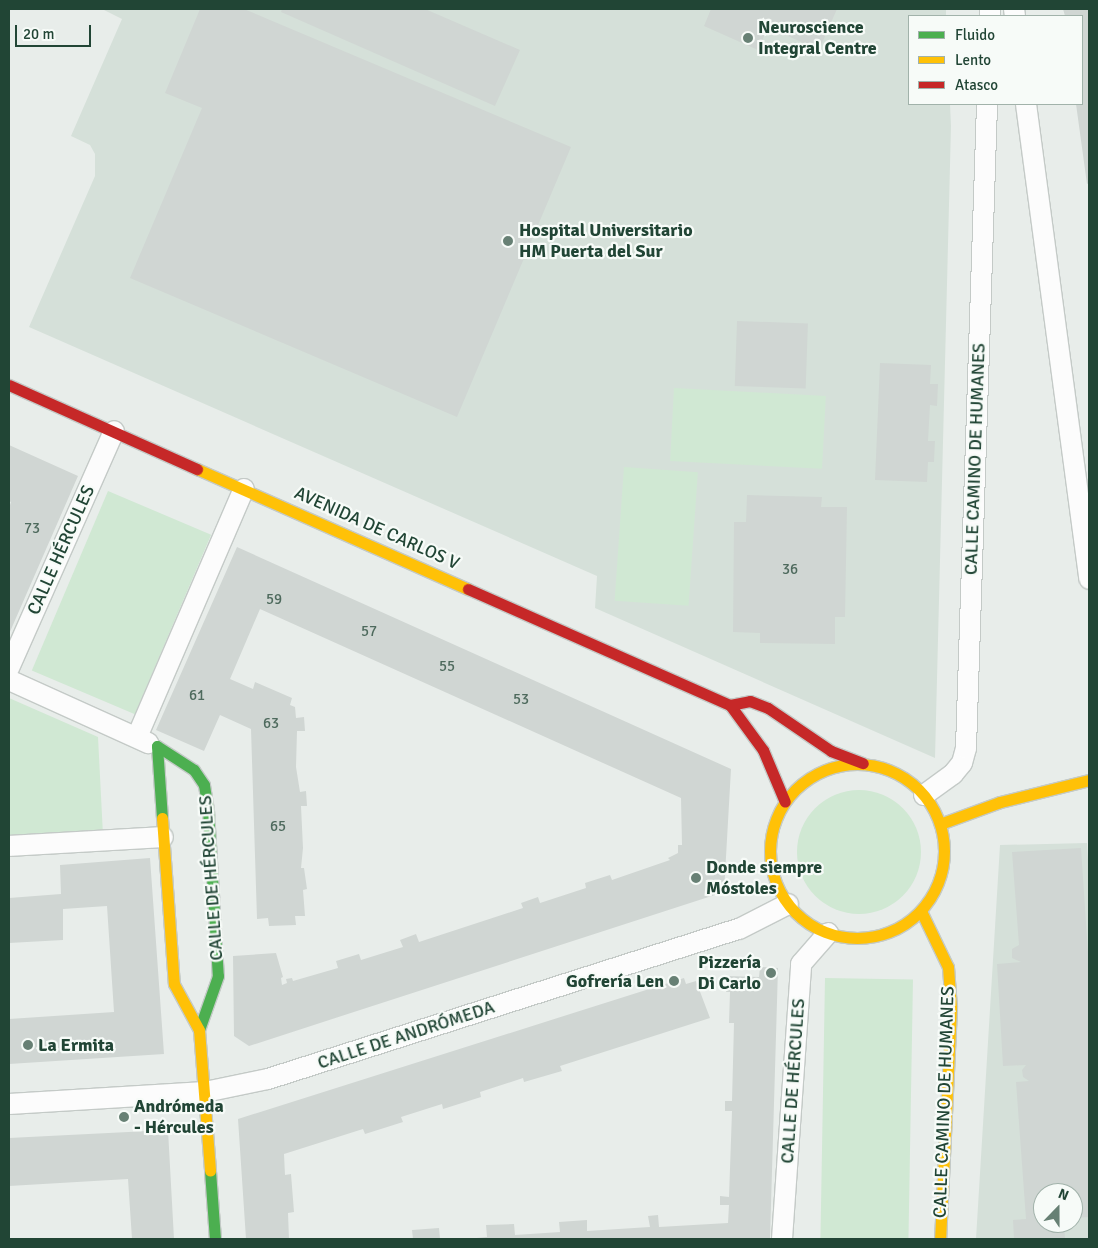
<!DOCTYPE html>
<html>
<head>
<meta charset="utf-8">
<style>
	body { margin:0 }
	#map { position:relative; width:1098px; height:1248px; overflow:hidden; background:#e8edea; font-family:Signika,sans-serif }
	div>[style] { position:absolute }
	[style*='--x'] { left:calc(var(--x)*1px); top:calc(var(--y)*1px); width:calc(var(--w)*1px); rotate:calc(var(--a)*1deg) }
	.built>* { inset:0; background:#d5e0d9 }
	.green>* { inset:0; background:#d0e8d3; transform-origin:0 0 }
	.round { border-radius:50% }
	.building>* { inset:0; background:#d0d6d3; transform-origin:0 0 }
	.roads { filter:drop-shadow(1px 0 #c4cac7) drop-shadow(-1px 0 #c4cac7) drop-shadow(0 1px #c4cac7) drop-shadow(0 -1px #c4cac7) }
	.street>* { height:20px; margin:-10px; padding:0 10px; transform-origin:10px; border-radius:10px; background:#fcfcfc }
	.fast>* { height:11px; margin:-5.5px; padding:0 5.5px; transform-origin:5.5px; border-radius:5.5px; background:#4caf50 }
	.slow>* { height:11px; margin:-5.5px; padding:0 5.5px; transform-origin:5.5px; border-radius:5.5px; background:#ffc107 }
	.slow>.ring { margin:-5.5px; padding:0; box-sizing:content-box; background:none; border:11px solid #ffc107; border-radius:50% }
	.jam>* { height:11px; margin:-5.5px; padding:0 5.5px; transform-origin:5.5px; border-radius:5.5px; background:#c62828 }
	.dots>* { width:14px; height:14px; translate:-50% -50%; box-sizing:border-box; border:2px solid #f7fbf8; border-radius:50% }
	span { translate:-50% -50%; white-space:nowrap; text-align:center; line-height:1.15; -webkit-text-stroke:4.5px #f7fbf8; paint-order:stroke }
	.number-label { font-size:15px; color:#4e6a5d }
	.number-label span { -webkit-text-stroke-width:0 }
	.poi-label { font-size:18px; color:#214535; font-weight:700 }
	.left { translate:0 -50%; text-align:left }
	.right { translate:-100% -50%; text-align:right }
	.street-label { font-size:18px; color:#214535 }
	.frame { position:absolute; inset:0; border:10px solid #214535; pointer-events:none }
	.legend { position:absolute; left:908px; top:15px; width:175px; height:90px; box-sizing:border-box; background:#f7fbf8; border:1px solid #a1b2aa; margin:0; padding:6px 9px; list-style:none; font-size:15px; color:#214535 }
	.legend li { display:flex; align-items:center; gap:10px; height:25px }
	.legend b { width:25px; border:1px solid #a1b2aa }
	.north { position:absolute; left:1033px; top:1183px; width:50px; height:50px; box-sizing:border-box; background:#f7fbf8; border:1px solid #a1b2aa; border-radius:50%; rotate:22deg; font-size:14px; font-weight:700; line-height:20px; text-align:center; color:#214535 }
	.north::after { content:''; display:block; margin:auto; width:18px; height:22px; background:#678074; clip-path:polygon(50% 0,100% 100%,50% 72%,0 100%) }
	.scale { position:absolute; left:15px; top:25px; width:76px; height:22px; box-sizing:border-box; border:2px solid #214535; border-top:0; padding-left:6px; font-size:15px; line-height:18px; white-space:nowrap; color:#214535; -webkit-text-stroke:4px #f7fbf8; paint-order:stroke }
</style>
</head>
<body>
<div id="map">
	<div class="built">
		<i style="clip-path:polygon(102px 9px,946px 9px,946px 16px,909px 16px,909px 104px,950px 104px,951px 126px,935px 758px,595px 608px,597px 576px,29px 327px,95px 176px,95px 154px,90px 145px,71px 136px,122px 19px)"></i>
		<i style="clip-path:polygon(evenodd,1087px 843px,1089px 875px,1089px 1239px,976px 1239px,1000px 845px,1087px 843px,1043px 1193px,1073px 1193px,1073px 1223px,1043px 1223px,1043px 1193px)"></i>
	</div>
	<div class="green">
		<i style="left:674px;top:388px;width:152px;height:73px;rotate:3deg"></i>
		<i style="left:624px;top:467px;width:74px;height:134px;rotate:4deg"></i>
		<i style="left:108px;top:491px;width:112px;height:195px;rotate:23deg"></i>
		<i style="clip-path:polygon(9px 698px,98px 737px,103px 835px,9px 840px)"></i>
		<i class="round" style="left:797px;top:790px;width:124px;height:124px"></i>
		<i style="left:825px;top:978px;width:88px;height:261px;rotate:1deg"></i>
	</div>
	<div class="building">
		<i style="clip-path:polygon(200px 9px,244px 9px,571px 147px,457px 417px,130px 278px,202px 108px,165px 93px)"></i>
		<i style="clip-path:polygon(282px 9px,425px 9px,520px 50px,495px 106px,281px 12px)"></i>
		<i style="clip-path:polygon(711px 9px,837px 9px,819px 50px,768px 27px,758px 50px,704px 26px)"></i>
		<i style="clip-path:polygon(1063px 9px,1089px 9px,1089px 183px,1087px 184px,1076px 104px,1082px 104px,1082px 16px,1065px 16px)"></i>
		<i style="left:737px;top:321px;width:71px;height:65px;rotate:2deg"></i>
		<i style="clip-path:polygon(880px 363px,931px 365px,930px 384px,938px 384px,937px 406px,930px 405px,928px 441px,935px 441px,934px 462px,928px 462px,927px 482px,875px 480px)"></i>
		<i style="clip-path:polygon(9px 445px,78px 476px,9px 634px,9px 508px,11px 502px,9px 501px)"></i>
		<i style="clip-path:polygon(747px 495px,822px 497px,821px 507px,847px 507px,845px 617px,835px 617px,835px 644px,760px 643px,760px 633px,733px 632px,734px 522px,746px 522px)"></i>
		<i style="clip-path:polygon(237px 547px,731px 769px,724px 892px,249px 1046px,234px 1036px,233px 956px,276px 953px,283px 977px,281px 978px,282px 985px,287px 983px,286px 979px,292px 978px,293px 981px,338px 968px,336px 961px,359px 954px,361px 960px,403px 947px,400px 940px,416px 934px,419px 942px,523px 908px,521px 903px,538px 897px,540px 903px,586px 888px,585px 883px,610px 875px,612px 880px,670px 860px,668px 858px,678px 853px,678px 845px,682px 845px,681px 798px,260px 609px,230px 679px,253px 689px,255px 682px,292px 698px,290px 705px,295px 707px,296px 718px,304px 717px,305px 731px,297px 731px,296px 767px,300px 792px,306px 791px,307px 806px,301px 806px,303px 848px,301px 868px,304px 868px,307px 889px,303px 890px,305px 916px,295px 916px,296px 925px,269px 926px,268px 918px,257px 919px,251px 729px,220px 715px,204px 751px,156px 730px)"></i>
		<i style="clip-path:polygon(1081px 848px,1089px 968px,1089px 1217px,1073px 1218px,1073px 1193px,1043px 1193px,1043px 1223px,1064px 1223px,1065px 1239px,1014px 1239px,1013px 1220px,1026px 1219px,1016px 1082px,1029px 1081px,1023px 1077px,1022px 1070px,1026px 1065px,1003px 1066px,997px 964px,1021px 962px,1012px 958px,1012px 949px,1019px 945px,1012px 852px)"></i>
		<i style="clip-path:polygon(150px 858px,164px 1054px,9px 1064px,9px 1019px,114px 1012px,107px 906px,63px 909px,63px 940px,9px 943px,9px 898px,61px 894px,60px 865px)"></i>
		<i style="clip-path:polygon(760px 967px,778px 968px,770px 1239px,466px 1239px,487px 1237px,486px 1225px,514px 1224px,515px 1235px,560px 1232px,559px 1222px,587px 1220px,587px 1231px,650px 1227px,648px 1216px,658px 1215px,659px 1227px,728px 1223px,729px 1205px,720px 1205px,720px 1196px,729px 1197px,732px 1111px,725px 1111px,725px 1101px,732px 1101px,734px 1023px,729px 1023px,730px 992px,726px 992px,727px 976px,759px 977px)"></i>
		<i style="clip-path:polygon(684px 978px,686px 984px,696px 981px,710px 1018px,560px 1066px,562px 1071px,524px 1082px,523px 1078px,480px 1092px,481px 1097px,443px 1109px,442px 1104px,401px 1117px,403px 1122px,365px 1134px,363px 1129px,284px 1154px,285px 1175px,291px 1174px,294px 1212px,288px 1213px,289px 1239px,246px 1239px,238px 1119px)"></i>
		<i style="clip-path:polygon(168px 1130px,174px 1239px,132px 1239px,128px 1179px,9px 1186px,9px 1138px)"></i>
		<i style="clip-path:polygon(439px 1228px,440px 1239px,413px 1239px,412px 1230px)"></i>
	</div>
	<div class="roads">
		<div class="street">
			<i style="--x:1014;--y:9;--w:7;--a:82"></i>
			<i style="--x:990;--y:16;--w:7;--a:-90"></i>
			<i style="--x:1026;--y:104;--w:479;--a:82.4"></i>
			<i style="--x:9;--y:668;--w:259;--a:-66.1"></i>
			<i style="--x:9;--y:680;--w:153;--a:24.4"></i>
			<i style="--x:137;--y:737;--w:270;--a:-66.7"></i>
			<i style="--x:924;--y:795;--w:36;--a:-36"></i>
			<i style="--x:953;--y:774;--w:14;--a:-51"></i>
			<i style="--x:962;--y:763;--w:16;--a:-75"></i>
			<i style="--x:966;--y:748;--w:644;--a:-88.13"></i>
			<i style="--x:9;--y:846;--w:154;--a:-3.3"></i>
			<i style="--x:9;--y:1104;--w:196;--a:-3.5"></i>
			<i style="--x:205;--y:1092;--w:64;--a:-11.7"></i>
			<i style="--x:268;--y:1079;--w:494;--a:-17.7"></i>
			<i style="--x:739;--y:929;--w:55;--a:-27"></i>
			<i style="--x:782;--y:1239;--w:276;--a:-86"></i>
			<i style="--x:801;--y:964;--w:41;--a:-48.9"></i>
		</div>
		<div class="fast">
			<i style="--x:162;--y:818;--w:72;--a:-94"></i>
			<i style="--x:157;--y:746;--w:44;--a:33"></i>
			<i style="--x:194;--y:770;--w:18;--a:56"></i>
			<i style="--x:204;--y:785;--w:25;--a:81"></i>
			<i style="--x:208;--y:810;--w:166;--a:86.6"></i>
			<i style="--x:218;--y:976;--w:57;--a:109.4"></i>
			<i style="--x:210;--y:1171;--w:68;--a:85.8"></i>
		</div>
		<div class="slow">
			<i style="--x:197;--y:469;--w:296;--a:23.9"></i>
			<i class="ring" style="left:770px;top:764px;width:163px;height:163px"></i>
			<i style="--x:162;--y:818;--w:166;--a:85.9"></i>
			<i style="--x:174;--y:984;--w:52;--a:61.5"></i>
			<i style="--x:199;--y:1030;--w:141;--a:85.5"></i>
			<i style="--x:940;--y:824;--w:64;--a:-20.1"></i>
			<i style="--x:1000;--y:802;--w:92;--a:-13.9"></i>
			<i style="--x:921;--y:911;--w:62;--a:64.3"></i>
			<i style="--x:948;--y:967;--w:41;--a:85.8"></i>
			<i style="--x:951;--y:1008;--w:231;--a:92.7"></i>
		</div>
		<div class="jam">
			<i style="--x:9;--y:385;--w:206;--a:24.1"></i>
			<i style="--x:468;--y:589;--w:287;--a:23.9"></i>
			<i style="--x:730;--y:705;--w:56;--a:53.7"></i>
			<i style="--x:763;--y:750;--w:56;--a:67.1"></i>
			<i style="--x:730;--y:705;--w:20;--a:-11"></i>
			<i style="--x:750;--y:701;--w:19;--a:21"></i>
			<i style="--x:768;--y:708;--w:76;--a:34.3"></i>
			<i style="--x:831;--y:751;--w:34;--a:21"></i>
		</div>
	</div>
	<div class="dots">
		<i style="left:748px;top:38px;background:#678074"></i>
		<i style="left:508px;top:241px;background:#678074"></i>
		<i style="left:696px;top:878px;background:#678074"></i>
		<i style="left:771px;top:973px;background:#678074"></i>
		<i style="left:674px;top:981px;background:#678074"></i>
		<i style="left:28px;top:1045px;background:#678074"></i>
		<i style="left:124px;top:1117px;background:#678074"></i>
	</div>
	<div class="number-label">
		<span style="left:32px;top:529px">73</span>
		<span style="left:790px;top:570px">36</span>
		<span style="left:274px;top:600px">59</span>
		<span style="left:369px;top:632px">57</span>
		<span style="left:447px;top:667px">55</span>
		<span style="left:197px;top:696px">61</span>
		<span style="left:521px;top:700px">53</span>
		<span style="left:271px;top:724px">63</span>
		<span style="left:278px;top:827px">65</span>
	</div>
	<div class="poi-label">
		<span class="left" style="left:758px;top:38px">Neuroscience<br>Integral Centre</span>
		<span class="left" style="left:519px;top:241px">Hospital Universitario<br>HM Puerta del Sur</span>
		<span class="left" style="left:706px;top:878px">Donde siempre<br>Móstoles</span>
		<span class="right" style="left:761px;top:973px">Pizzería<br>Di Carlo</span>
		<span class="right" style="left:664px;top:981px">Gofrería Len</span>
		<span class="left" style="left:38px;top:1045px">La Ermita</span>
		<span class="left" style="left:134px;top:1117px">Andrómeda<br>- Hércules</span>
	</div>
	<div class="street-label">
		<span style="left:975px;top:459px;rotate:-88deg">CALLE CAMINO DE HUMANES</span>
		<span style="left:377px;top:528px;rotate:24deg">AVENIDA DE CARLOS V</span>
		<span style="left:61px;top:550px;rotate:-66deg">CALLE HÉRCULES</span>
		<span style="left:211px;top:878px;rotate:-94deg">CALLE DE HÉRCULES</span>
		<span style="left:406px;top:1035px;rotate:-18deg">CALLE DE ANDRÓMEDA</span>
		<span style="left:793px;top:1081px;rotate:-86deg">CALLE DE HÉRCULES</span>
		<span style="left:944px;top:1102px;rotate:-88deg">CALLE CAMINO DE HUMANES</span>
	</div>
	<div class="frame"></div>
	<ul class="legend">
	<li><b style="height:6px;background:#4caf50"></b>Fluido</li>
	<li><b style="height:6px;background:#ffc107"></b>Lento</li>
	<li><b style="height:6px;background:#c62828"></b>Atasco</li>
	</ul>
	<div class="north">N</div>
	<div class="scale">20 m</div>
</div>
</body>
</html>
